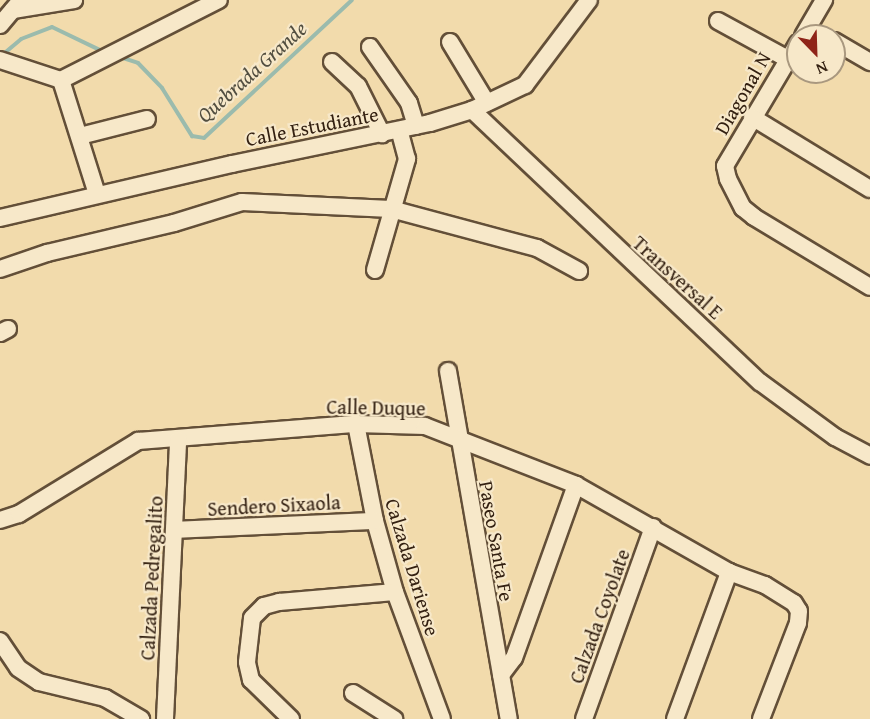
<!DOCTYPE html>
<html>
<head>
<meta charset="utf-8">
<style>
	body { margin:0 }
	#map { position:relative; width:870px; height:719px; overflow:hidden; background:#f2dbac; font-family:"Gentium Book Plus",serif }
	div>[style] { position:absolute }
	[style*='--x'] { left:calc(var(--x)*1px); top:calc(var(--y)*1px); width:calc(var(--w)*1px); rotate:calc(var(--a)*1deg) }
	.stream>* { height:4px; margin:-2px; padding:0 2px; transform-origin:2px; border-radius:2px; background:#9bbbad }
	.roads { filter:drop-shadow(2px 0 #634f38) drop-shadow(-2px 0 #634f38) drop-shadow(0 2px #634f38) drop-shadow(0 -2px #634f38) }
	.minor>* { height:16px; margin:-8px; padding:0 8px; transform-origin:8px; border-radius:8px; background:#f7e8c9 }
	span { translate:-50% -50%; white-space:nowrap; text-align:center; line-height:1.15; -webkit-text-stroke:4.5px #f7e8c9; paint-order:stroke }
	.street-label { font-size:20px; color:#332011 }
	.water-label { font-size:21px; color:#524e40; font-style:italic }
	.north { position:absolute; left:786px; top:24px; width:60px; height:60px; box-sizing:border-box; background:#f7e8c9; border:2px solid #a9987f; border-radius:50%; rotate:157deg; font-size:16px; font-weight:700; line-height:24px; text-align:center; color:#332011 }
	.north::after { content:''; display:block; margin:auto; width:21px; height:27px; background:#8f2418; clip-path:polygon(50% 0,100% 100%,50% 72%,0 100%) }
</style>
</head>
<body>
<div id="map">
	<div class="stream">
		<i style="--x:1;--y:56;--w:26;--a:-40"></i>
		<i style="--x:21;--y:39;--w:33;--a:-21"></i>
		<i style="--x:52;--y:27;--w:58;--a:25.7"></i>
		<i style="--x:120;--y:57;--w:19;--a:18"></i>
		<i style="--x:138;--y:63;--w:35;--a:46"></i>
		<i style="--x:162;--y:88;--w:57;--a:58"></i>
		<i style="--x:192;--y:136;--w:12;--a:9"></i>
		<i style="--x:204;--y:138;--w:202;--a:-43"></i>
	</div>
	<div class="roads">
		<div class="minor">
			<i style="--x:13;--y:10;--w:62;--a:-9.3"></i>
			<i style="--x:718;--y:21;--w:77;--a:28.6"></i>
			<i style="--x:0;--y:25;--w:30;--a:-50"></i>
			<i style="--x:803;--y:36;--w:42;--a:-59.7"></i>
			<i style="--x:834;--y:41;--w:42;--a:30.3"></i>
			<i style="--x:450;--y:42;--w:71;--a:58.8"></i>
			<i style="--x:798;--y:43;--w:143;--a:120.7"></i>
			<i style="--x:725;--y:166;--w:13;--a:77"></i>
			<i style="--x:728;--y:179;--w:33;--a:63"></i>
			<i style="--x:743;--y:208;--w:14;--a:39"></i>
			<i style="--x:754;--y:217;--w:135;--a:31.1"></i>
			<i style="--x:370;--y:47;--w:68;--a:55.1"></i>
			<i style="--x:409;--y:103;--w:24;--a:73"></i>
			<i style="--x:0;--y:60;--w:64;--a:18.2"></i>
			<i style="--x:61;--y:80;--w:177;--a:-26.9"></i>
			<i style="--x:332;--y:62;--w:35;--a:43"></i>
			<i style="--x:358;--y:86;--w:54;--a:63.4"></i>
			<i style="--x:61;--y:80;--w:120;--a:72.5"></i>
			<i style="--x:472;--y:110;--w:396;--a:43.4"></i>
			<i style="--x:760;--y:382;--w:93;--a:36.3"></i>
			<i style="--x:835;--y:437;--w:40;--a:28"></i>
			<i style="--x:752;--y:117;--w:138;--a:31.4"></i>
			<i style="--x:80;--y:136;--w:69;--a:-14.2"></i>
			<i style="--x:0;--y:218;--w:238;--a:-13.1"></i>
			<i style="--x:232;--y:164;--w:202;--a:-11.7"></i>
			<i style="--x:430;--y:123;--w:44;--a:-17.2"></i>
			<i style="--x:472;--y:110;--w:59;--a:-25.3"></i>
			<i style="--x:525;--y:85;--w:106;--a:-53"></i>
			<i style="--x:0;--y:269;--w:50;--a:-18.8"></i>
			<i style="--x:47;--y:253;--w:130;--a:-13.3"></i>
			<i style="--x:174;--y:223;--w:71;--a:-17.2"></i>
			<i style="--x:242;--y:202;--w:149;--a:2.7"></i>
			<i style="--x:391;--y:209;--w:151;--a:15"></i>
			<i style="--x:537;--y:248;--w:48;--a:28.7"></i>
			<i style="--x:375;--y:270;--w:116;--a:-73.9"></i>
			<i style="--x:407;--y:159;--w:30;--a:-105"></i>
			<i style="--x:0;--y:333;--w:9;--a:-27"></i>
			<i style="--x:448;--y:371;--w:353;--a:80.1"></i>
			<i style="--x:356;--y:424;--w:99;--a:78.9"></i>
			<i style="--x:375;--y:521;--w:74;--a:74.3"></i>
			<i style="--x:395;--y:592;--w:135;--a:69.7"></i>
			<i style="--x:0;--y:520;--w:20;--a:-18"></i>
			<i style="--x:19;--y:514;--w:140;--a:-31.5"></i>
			<i style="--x:138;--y:441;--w:219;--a:-4.5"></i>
			<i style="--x:356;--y:424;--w:69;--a:1.7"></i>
			<i style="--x:425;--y:426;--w:162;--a:21.3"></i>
			<i style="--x:576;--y:485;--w:176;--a:29.6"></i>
			<i style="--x:729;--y:572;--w:38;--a:20"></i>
			<i style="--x:765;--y:585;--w:34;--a:32"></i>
			<i style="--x:794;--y:603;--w:9;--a:58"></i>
			<i style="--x:799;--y:611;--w:12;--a:95"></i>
			<i style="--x:798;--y:623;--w:103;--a:111.1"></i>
			<i style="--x:175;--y:530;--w:200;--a:-2.6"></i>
			<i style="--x:0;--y:641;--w:32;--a:56"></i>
			<i style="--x:18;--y:668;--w:25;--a:34"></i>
			<i style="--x:39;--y:682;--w:68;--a:13.6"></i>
			<i style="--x:105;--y:698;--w:42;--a:30.3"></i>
			<i style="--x:501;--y:675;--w:21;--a:-53"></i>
			<i style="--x:514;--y:658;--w:184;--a:-70.3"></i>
			<i style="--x:353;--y:693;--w:49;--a:32.4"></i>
			<i style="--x:165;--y:719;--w:280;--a:-87.3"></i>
			<i style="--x:291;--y:719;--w:56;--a:-135.7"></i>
			<i style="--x:251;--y:680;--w:18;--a:-103"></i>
			<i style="--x:247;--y:662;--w:44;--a:-83.5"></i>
			<i style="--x:252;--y:618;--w:17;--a:-45"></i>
			<i style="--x:264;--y:606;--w:16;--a:-15"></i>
			<i style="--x:279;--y:602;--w:116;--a:-4.9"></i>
			<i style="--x:584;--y:719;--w:204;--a:-70.2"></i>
			<i style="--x:675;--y:719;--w:157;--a:-69.8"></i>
		</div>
	</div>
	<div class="street-label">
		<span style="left:742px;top:93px;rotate:-60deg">Diagonal N</span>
		<span style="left:312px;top:126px;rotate:-11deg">Calle Estudiante</span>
		<span style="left:678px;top:277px;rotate:42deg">Transversal E</span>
		<span style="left:376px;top:407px;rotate:1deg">Calle Duque</span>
		<span style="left:274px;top:505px;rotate:-3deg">Sendero Sixaola</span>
		<span style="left:497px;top:541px;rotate:80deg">Paseo Santa Fe</span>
		<span style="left:413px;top:567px;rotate:73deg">Calzada Dariense</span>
		<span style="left:151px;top:578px;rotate:-87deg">Calzada Pedregalito</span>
		<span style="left:599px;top:616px;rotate:-70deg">Calzada Coyolate</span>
	</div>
	<div class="water-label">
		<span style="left:252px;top:72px;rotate:-42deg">Quebrada Grande</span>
	</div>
	<div class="north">N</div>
</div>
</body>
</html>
